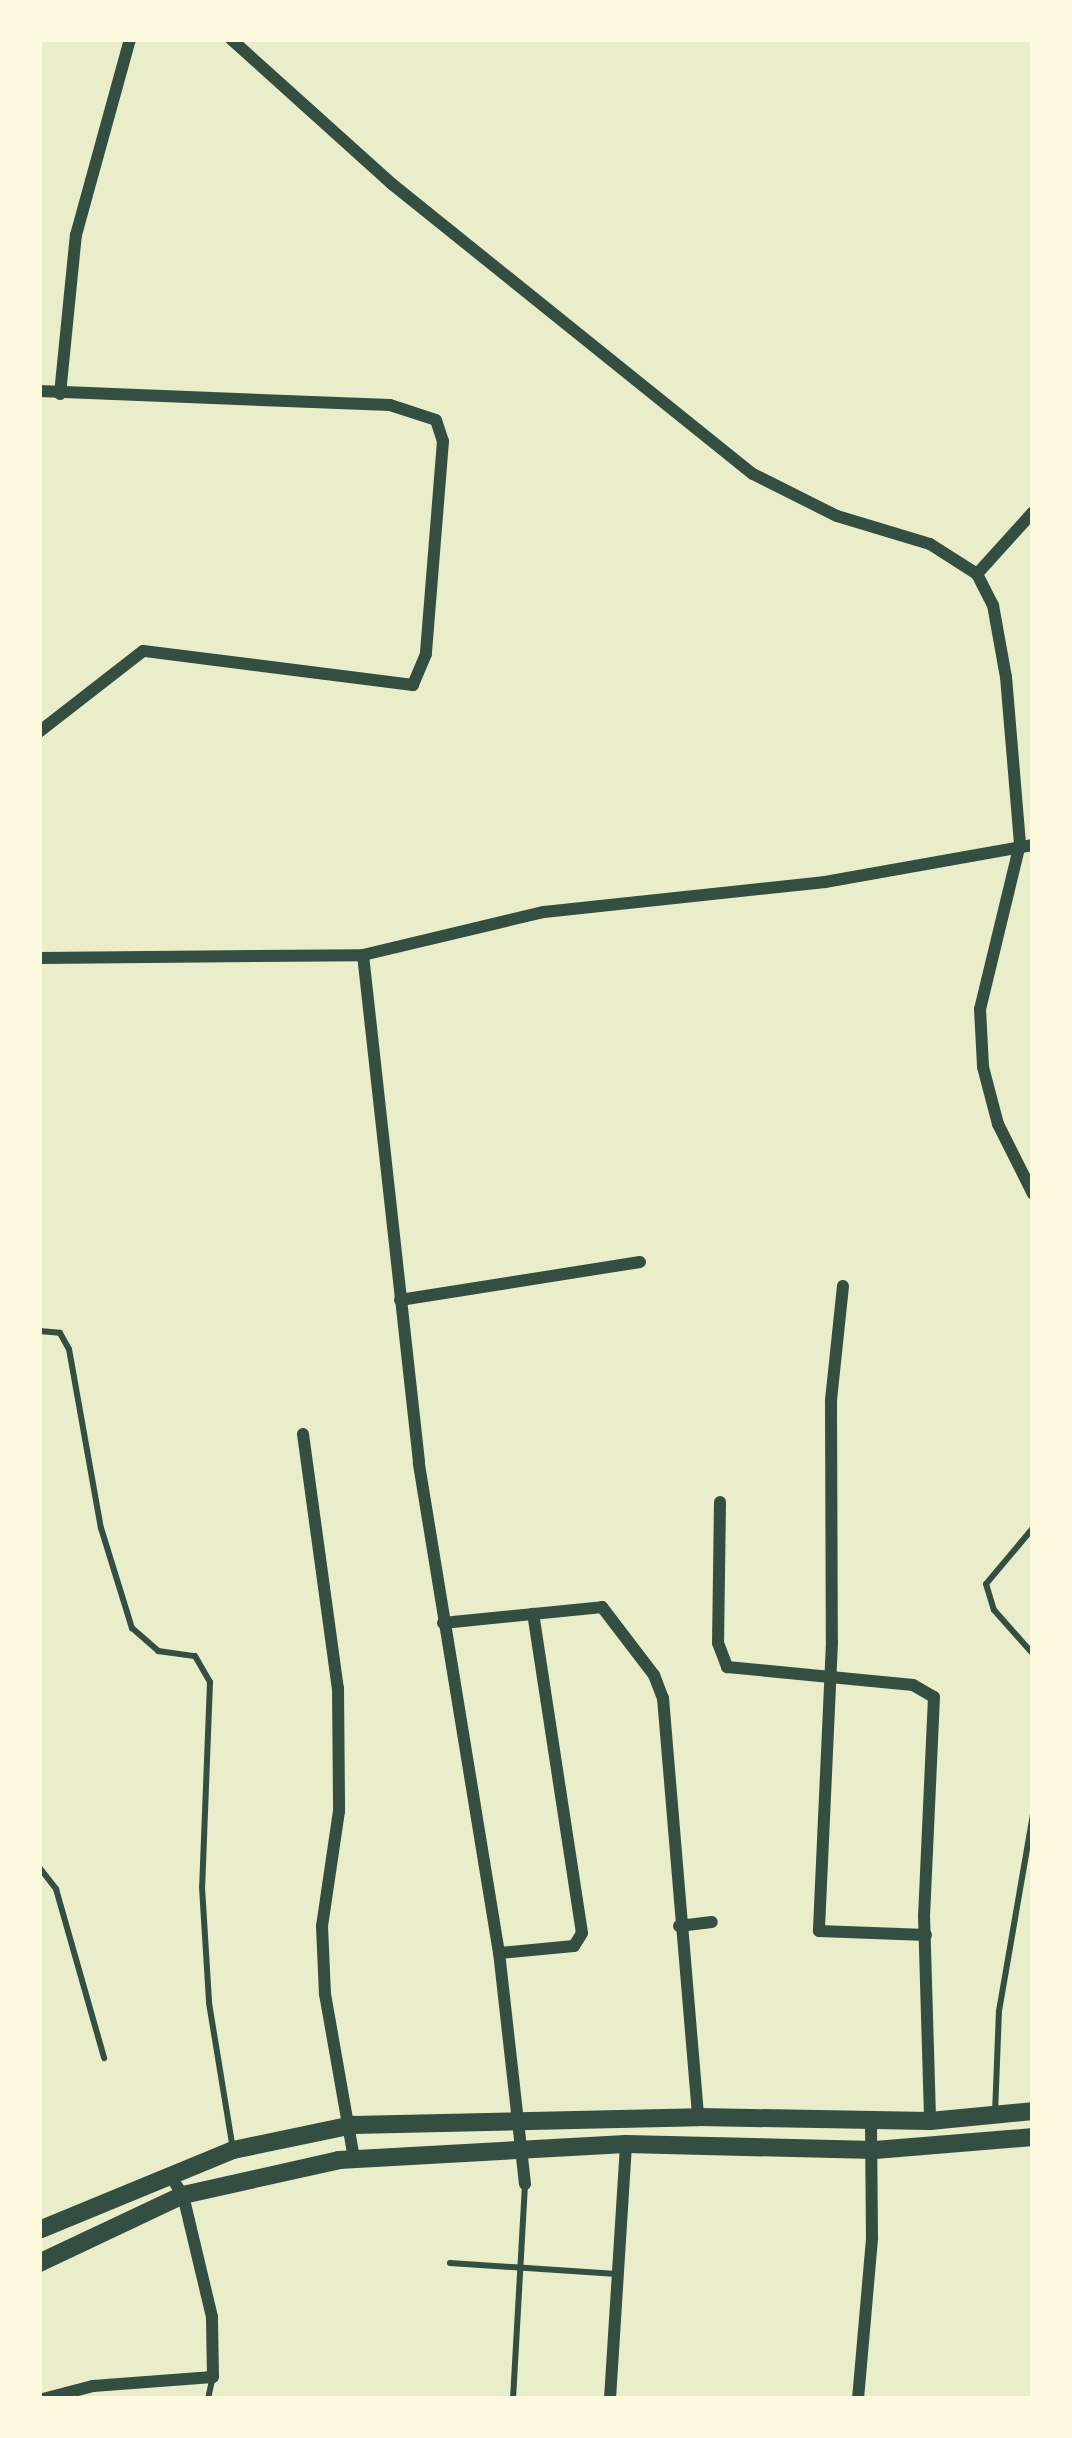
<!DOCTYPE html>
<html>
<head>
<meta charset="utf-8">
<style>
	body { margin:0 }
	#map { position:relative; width:1072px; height:2438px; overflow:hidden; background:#e9edc9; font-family:"Noto Sans",sans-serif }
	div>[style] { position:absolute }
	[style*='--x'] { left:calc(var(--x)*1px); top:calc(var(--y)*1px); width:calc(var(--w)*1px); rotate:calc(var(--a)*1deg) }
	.service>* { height:6px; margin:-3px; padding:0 3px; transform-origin:3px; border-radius:3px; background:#344e41 }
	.minor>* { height:12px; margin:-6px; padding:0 6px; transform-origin:6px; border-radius:6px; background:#344e41 }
	.secondary>* { height:18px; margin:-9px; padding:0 9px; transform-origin:9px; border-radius:9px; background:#344e41 }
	span { translate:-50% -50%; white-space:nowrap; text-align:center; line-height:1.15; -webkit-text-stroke:12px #fefae0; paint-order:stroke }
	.frame { position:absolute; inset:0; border:42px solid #fefae0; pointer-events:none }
</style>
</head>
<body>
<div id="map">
	<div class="service">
		<i style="--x:39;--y:1331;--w:21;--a:5"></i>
		<i style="--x:60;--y:1333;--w:18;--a:61"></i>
		<i style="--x:69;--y:1349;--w:182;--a:79.9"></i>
		<i style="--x:101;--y:1528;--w:105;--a:72.8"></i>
		<i style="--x:132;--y:1628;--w:35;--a:41"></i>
		<i style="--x:158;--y:1651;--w:37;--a:8"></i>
		<i style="--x:195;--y:1656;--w:30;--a:60"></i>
		<i style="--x:210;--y:1682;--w:205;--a:92.2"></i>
		<i style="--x:202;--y:1887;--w:116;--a:86.5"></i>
		<i style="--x:209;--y:2003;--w:143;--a:80.7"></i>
		<i style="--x:1033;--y:1528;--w:73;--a:130"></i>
		<i style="--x:986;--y:1584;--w:27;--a:73"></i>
		<i style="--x:994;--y:1610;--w:59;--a:48.4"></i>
		<i style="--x:39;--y:1867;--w:28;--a:52"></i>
		<i style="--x:56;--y:1889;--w:176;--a:74.1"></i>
		<i style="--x:995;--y:2114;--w:103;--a:-87.8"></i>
		<i style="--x:999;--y:2011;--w:199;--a:-80.2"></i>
		<i style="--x:450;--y:2263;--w:167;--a:3.8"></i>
		<i style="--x:208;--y:2399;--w:19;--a:-78"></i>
		<i style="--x:513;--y:2399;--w:215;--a:-86.8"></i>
	</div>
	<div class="minor">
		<i style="--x:231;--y:39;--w:217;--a:42"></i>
		<i style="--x:392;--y:184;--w:463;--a:38.8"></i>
		<i style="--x:753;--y:474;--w:94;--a:26.6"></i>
		<i style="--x:837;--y:516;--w:97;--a:16.8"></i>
		<i style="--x:930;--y:544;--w:56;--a:32.6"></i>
		<i style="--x:977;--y:574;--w:35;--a:63"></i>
		<i style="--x:993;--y:605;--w:73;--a:79.8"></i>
		<i style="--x:1006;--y:677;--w:168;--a:85.2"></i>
		<i style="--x:1020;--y:844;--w:170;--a:103.6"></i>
		<i style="--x:980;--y:1009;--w:58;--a:87"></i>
		<i style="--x:983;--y:1067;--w:59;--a:75.3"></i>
		<i style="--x:998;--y:1124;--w:78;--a:63.4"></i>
		<i style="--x:39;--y:391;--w:351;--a:2.3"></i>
		<i style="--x:390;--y:405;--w:48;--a:18.1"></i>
		<i style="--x:436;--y:420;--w:22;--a:72"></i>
		<i style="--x:443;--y:441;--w:214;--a:94.6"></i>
		<i style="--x:426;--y:654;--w:34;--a:113"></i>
		<i style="--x:413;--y:685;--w:272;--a:-172.8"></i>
		<i style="--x:143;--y:651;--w:132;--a:142.1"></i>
		<i style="--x:60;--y:394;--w:160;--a:-84.3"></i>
		<i style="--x:76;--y:235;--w:203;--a:-74.6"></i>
		<i style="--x:977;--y:574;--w:84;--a:-47.9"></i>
		<i style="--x:39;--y:958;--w:324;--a:-0.5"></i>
		<i style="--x:843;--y:1286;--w:116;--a:96"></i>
		<i style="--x:831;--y:1401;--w:241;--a:89.8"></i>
		<i style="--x:832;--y:1642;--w:289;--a:92.6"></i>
		<i style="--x:819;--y:1931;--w:107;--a:2.1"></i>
		<i style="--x:400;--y:1300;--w:243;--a:-9"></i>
		<i style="--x:303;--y:1434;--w:256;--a:82.2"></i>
		<i style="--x:338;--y:1688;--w:123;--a:89.5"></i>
		<i style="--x:339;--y:1811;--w:116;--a:98.4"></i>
		<i style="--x:322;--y:1926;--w:68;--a:87.5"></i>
		<i style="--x:325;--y:1994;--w:168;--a:80"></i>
		<i style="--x:720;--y:1502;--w:141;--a:90.8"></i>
		<i style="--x:718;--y:1643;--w:26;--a:69"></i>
		<i style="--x:727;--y:1667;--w:187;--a:5.5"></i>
		<i style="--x:913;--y:1685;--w:24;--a:30"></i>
		<i style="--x:934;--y:1697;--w:218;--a:92.6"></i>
		<i style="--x:924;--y:1915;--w:206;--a:88.3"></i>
		<i style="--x:443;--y:1623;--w:160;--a:-5.7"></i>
		<i style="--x:602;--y:1607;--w:86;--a:52.6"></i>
		<i style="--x:654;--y:1675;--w:25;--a:69"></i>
		<i style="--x:663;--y:1698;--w:420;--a:85.2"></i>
		<i style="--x:679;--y:1926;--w:33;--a:-7"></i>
		<i style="--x:499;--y:1953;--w:75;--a:-5.3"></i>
		<i style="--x:574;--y:1946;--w:15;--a:-58"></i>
		<i style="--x:582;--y:1933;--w:323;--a:-98.7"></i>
		<i style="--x:525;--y:2184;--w:232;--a:-96.4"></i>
		<i style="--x:499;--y:1953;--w:497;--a:-99.3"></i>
		<i style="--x:419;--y:1462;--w:510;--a:-96.3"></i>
		<i style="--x:363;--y:955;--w:186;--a:-13.4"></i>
		<i style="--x:544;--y:912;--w:283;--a:-6.1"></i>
		<i style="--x:825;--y:882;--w:211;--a:-10.1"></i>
		<i style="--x:43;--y:2399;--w:52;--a:-14.6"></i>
		<i style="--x:93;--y:2386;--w:120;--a:-4.3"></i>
		<i style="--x:213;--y:2377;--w:60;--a:-91"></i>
		<i style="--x:212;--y:2317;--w:125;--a:-103.4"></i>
		<i style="--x:183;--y:2195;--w:25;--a:-124"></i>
		<i style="--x:610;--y:2399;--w:256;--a:-86.4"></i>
		<i style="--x:858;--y:2399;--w:162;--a:-85"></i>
		<i style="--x:872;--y:2238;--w:121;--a:-90.5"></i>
	</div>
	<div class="secondary">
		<i style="--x:39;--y:2230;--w:210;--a:-22.4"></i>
		<i style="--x:233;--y:2150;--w:123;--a:-11.8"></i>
		<i style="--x:353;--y:2125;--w:345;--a:-1.3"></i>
		<i style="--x:698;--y:2117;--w:232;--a:1"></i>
		<i style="--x:930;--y:2121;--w:103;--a:-5.5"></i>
		<i style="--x:39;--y:2263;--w:159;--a:-25.3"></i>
		<i style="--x:183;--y:2195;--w:160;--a:-12.6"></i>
		<i style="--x:339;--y:2160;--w:287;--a:-3.2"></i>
		<i style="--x:626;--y:2144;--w:249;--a:1.4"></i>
		<i style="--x:875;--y:2150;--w:159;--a:-4.7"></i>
	</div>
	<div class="frame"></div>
</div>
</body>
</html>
